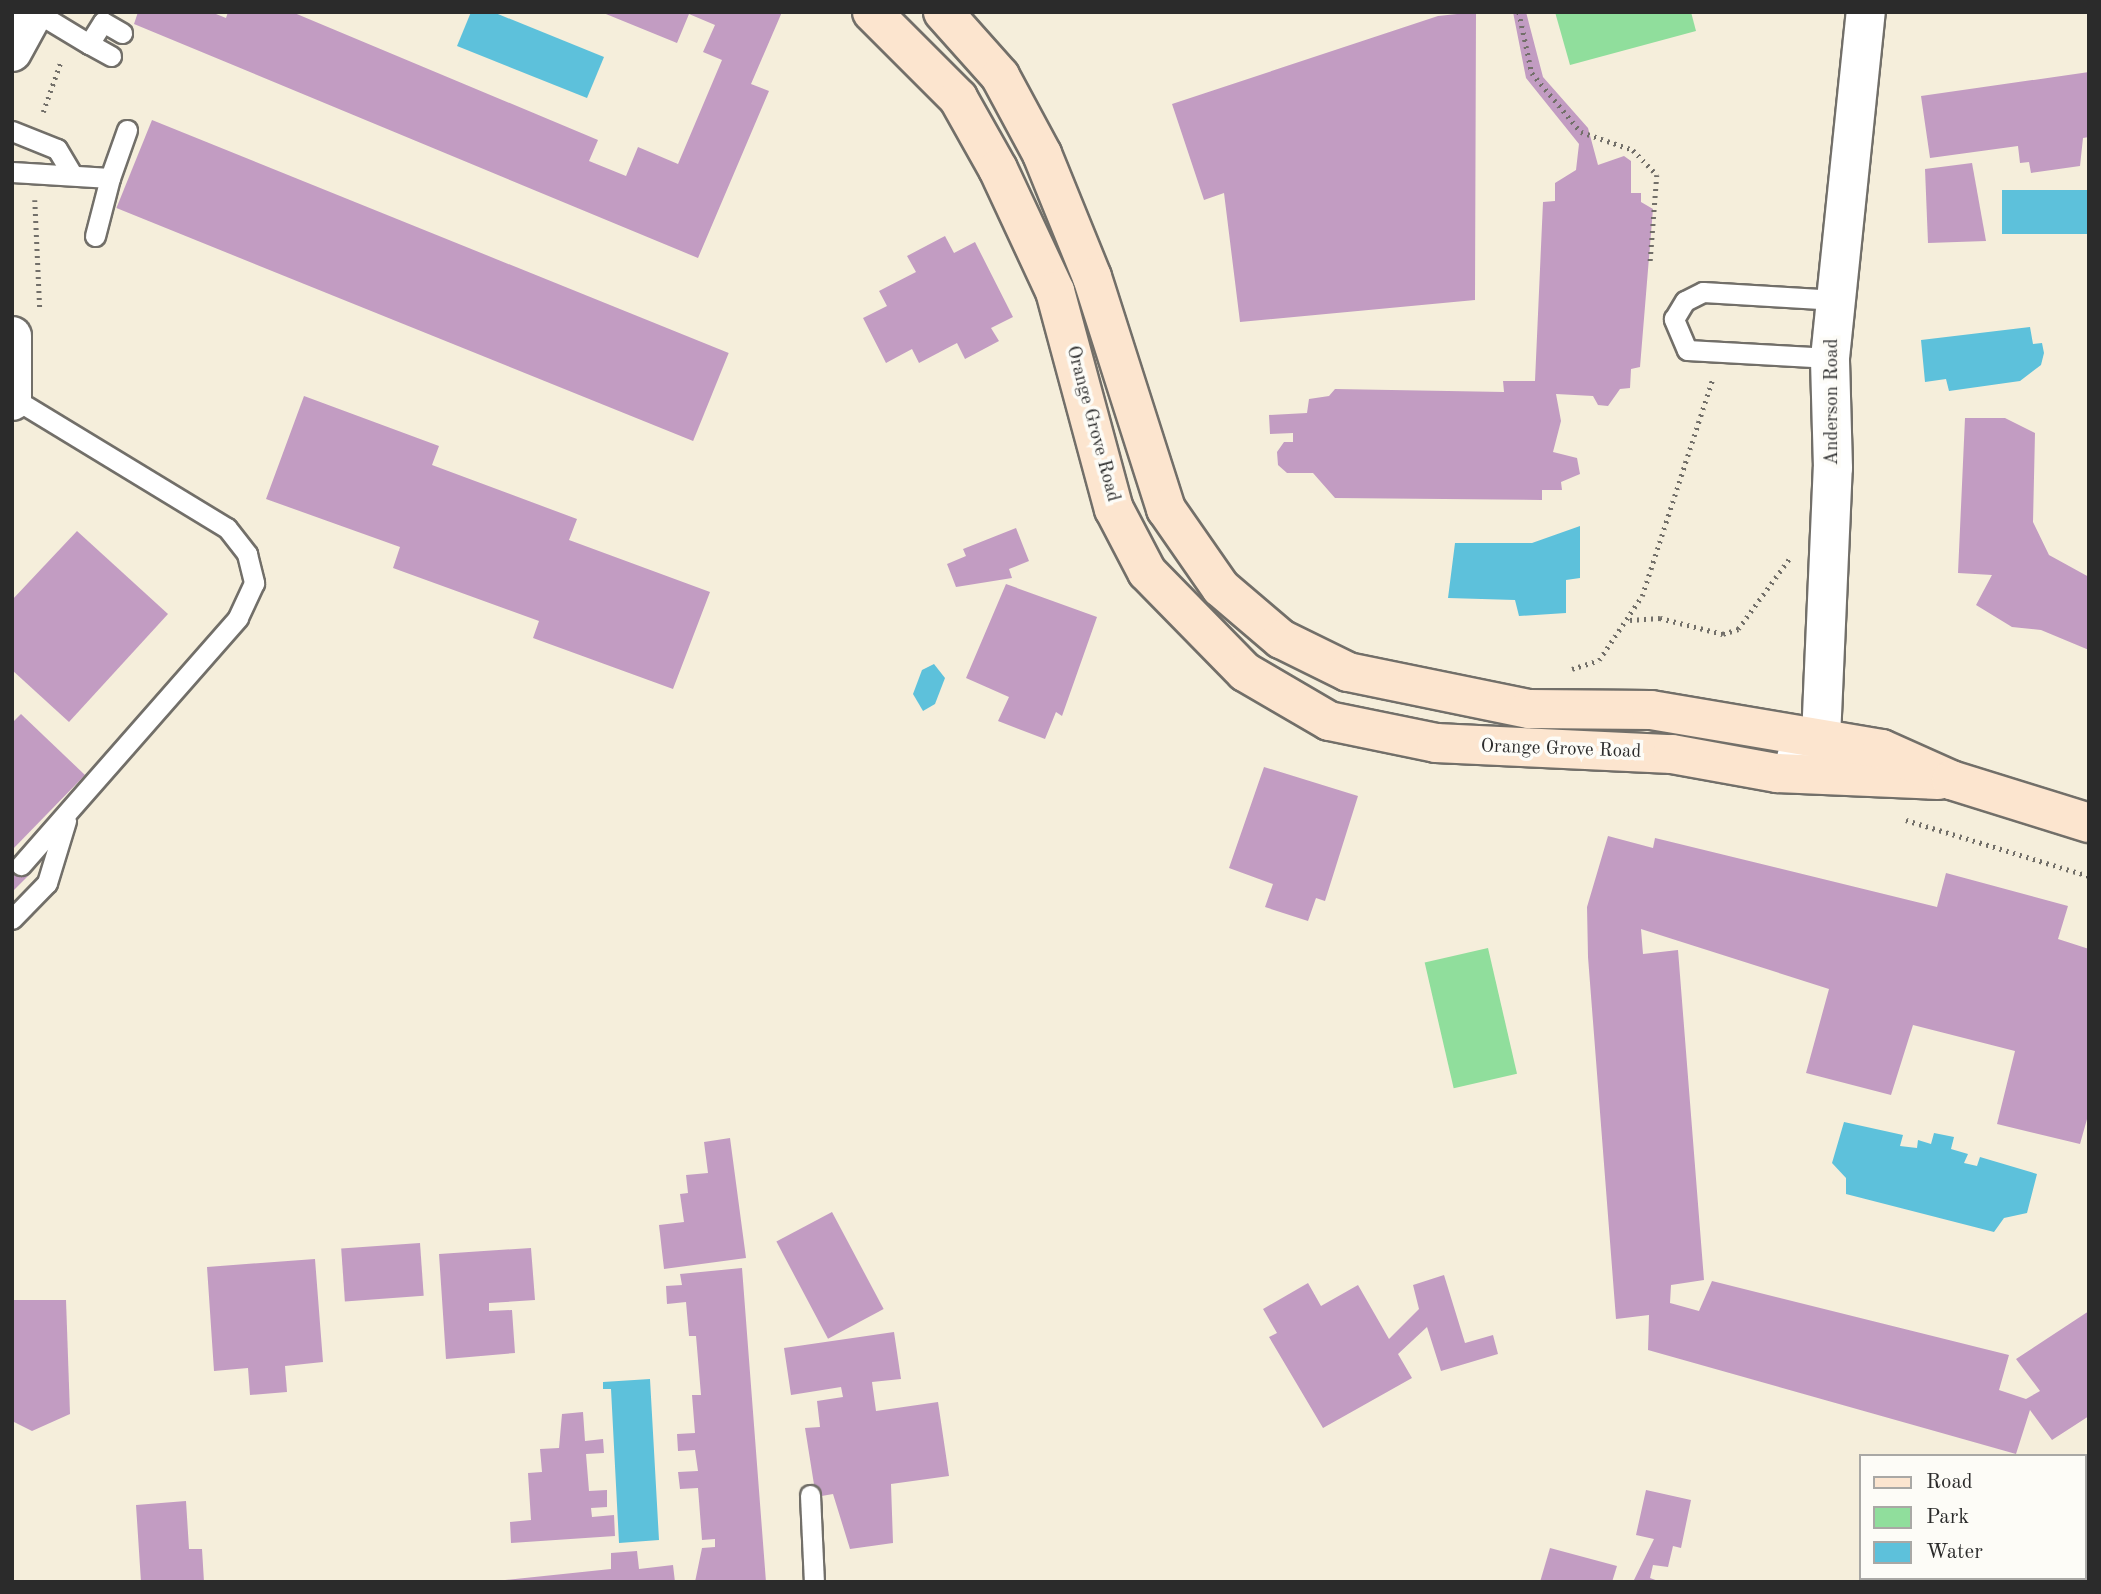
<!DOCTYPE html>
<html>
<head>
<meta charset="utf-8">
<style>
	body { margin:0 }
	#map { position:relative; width:2101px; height:1594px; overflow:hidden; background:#f5eedb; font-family:"Old Standard TT",serif }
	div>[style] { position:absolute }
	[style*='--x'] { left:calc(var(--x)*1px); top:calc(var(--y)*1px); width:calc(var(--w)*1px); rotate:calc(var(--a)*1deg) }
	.green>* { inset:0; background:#90de9c; transform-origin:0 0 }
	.water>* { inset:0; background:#5dc1db; transform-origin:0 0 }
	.building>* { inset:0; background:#c29cc2; transform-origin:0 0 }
	.path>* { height:4.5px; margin-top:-2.25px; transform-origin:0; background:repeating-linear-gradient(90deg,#726f69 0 2px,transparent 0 7px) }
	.roads { filter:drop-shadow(2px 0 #726f69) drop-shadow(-2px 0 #726f69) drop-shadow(0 2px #726f69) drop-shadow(0 -2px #726f69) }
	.lane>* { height:19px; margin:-9.5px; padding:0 9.5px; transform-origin:9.5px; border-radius:9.5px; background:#fff }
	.street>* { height:38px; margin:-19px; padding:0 19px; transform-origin:19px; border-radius:19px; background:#fff }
	.secondary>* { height:38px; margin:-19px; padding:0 19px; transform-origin:19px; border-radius:19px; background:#fce5cf }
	span { translate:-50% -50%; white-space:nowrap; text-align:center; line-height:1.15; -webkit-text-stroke:7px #fdfcf7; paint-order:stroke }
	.street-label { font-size:19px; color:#2b2b2b }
	.frame { position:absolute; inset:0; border:14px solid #2b2b2b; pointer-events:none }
	.legend { position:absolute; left:1859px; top:1454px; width:228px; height:126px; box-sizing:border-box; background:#fdfcf7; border:2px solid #a9a8a5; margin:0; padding:9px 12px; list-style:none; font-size:21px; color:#2b2b2b }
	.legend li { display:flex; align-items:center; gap:14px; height:35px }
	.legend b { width:35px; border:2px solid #a9a8a5 }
</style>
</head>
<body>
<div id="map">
	<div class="green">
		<i style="clip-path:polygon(1555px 12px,1691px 12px,1696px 31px,1570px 65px)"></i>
		<i style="left:1488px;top:948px;width:129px;height:65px;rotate:77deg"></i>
	</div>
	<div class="water">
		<i style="clip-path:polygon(471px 12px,493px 12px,604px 57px,587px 98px,457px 46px)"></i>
		<i style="left:2089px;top:190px;width:44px;height:87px;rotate:90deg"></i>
		<i style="clip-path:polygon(2030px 327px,2033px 344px,2042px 343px,2044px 353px,2041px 365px,2020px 381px,1949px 391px,1946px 379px,1925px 382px,1921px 340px)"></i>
		<i style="clip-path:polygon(1580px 526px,1580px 578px,1566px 580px,1566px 613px,1519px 616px,1515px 600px,1448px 598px,1455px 543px,1532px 543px)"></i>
		<i style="clip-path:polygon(934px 664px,945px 678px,935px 704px,923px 711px,913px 694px,922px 670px)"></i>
		<i style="clip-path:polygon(1844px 1122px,1903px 1135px,1900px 1146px,1917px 1148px,1918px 1140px,1931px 1144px,1934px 1133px,1954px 1137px,1951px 1149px,1968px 1154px,1964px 1163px,1977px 1166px,1980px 1157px,2037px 1174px,2027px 1213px,2004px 1218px,1994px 1232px,1846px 1194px,1846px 1178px,1832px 1163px)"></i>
		<i style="clip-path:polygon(650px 1379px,659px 1540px,619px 1543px,611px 1389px,603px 1389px,603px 1382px)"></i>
	</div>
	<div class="building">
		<i style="clip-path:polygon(138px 12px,211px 12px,226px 18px,228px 12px,292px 12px,598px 140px,589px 161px,626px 176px,638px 147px,678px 164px,722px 60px,703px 52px,715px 25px,689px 14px,677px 43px,601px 12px,782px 12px,751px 84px,769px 91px,698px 258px,134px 24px)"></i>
		<i style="clip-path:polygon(1476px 12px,1475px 300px,1240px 322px,1224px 193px,1204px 200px,1172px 104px,1438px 16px)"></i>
		<i style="clip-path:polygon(1513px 12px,1526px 12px,1543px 77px,1588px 128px,1598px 165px,1624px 156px,1631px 161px,1631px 193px,1641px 193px,1641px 202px,1653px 209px,1640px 367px,1631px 369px,1630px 388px,1620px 389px,1608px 406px,1598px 405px,1593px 396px,1556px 394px,1561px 421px,1553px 452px,1577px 458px,1580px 474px,1561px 482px,1562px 490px,1542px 490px,1542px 500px,1335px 498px,1313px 473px,1287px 473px,1278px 465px,1277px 452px,1284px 442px,1293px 442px,1293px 433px,1270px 434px,1269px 415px,1307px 413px,1309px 399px,1329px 396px,1335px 389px,1504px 392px,1503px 381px,1535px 381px,1543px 202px,1555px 201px,1555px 183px,1576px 170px,1579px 144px,1526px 78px)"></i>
		<i style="clip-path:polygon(2089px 72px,2089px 137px,2083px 138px,2080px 166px,2031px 173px,2029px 162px,2020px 163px,2018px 146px,1930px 158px,1921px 96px)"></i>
		<i style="left:152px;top:120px;width:622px;height:95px;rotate:22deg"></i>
		<i style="clip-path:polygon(1972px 163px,1986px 241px,1928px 243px,1925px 169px)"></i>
		<i style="clip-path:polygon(945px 236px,954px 253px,975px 242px,1013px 317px,991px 328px,999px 341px,965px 359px,957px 343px,919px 363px,912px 349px,886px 363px,863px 318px,887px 306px,879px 291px,916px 272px,907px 256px)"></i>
		<i style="clip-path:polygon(304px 396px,439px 446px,432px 465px,577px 519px,569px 540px,710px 592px,673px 689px,533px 638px,539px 621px,393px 568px,400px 547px,266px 499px)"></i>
		<i style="clip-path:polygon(1965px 418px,2005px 418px,2035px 433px,2033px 522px,2049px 555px,2089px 577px,2089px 650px,2041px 630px,2012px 627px,1976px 605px,1992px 575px,1958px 573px)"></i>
		<i style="clip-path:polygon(1016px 528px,1029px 561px,1009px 569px,1012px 578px,956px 587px,947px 564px,966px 556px,963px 549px)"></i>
		<i style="clip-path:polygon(77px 531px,168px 614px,69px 722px,12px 670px,12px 600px)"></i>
		<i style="clip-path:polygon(1006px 584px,1097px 617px,1062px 716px,1056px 712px,1045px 739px,998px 721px,1009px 697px,966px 678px)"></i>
		<i style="clip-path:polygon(21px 714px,85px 775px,12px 850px,12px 723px)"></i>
		<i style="clip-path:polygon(1264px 767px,1358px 796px,1325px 901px,1316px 898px,1308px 921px,1265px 907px,1273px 884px,1229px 868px)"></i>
		<i style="clip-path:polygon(1608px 836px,1653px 848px,1655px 838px,1937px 907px,1946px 873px,2068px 906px,2058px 939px,2089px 949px,2089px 1112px,2080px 1144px,1997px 1124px,2015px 1051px,1913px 1025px,1891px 1095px,1806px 1073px,1829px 989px,1641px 929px,1643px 954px,1678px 950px,1704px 1280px,1671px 1285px,1670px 1303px,1699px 1311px,1712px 1281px,2009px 1355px,1999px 1390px,2026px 1399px,2040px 1391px,2016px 1359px,2089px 1311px,2089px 1416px,2052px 1440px,2030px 1410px,2016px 1454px,1648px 1350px,1649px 1315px,1616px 1319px,1588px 957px,1587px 907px)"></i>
		<i style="clip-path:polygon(12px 857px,30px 874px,12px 892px)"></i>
		<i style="clip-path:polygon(730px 1138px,746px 1258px,664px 1269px,659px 1225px,684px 1222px,680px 1194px,688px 1193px,686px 1175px,708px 1173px,704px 1142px)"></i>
		<i style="left:832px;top:1212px;width:110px;height:63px;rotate:62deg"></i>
		<i style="left:420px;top:1243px;width:53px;height:79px;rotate:86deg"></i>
		<i style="clip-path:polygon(531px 1248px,535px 1300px,489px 1303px,489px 1311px,512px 1310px,515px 1353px,446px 1359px,439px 1254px)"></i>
		<i style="clip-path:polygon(315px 1259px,323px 1362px,285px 1366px,287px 1392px,250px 1395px,248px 1368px,214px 1371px,207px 1267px)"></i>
		<i style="clip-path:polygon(742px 1268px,766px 1582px,695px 1582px,702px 1548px,715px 1547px,715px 1539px,702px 1540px,698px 1488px,680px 1489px,678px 1472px,698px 1471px,695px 1450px,678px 1451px,677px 1434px,695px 1433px,692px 1395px,701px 1395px,696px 1336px,689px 1336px,686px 1302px,667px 1304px,666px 1286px,682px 1285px,680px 1274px)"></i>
		<i style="clip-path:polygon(1444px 1275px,1465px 1343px,1493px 1335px,1498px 1354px,1441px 1371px,1427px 1327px,1398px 1354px,1412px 1378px,1323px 1428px,1269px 1337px,1277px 1333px,1263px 1309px,1308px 1283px,1321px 1306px,1358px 1285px,1389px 1339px,1419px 1309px,1413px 1285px)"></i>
		<i style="clip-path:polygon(12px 1300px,66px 1300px,70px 1414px,32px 1431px,12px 1421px)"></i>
		<i style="clip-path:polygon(894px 1332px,901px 1379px,872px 1382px,876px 1411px,938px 1402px,949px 1476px,891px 1484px,893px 1543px,850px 1549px,833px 1494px,816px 1497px,805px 1428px,820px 1427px,817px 1401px,843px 1397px,841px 1387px,791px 1395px,784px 1348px)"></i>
		<i style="clip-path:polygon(583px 1412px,585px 1441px,603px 1439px,604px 1453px,586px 1454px,589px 1491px,607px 1490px,607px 1507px,591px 1508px,592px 1517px,614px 1515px,615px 1536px,511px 1543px,510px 1522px,531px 1520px,528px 1473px,542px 1472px,540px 1449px,559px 1448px,562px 1414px)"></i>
		<i style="clip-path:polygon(1646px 1490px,1691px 1500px,1681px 1548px,1673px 1546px,1668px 1567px,1653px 1565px,1650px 1578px,1661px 1582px,1633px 1582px,1654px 1539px,1636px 1535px)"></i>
		<i style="clip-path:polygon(186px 1501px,189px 1549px,202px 1549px,204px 1582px,141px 1582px,136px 1505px)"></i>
		<i style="clip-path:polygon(1550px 1548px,1617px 1566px,1612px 1582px,1540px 1582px)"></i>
		<i style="clip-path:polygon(637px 1551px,639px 1569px,673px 1565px,675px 1582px,485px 1582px,611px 1569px,611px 1553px)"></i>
		<i style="clip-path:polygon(2089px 1557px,2089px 1582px,2043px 1582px,2085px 1578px)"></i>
	</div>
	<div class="path">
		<i style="--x:1519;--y:12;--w:62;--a:78"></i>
		<i style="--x:1532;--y:73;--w:77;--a:50.3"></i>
		<i style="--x:1581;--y:132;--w:55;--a:19.1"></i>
		<i style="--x:1633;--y:150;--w:35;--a:46"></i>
		<i style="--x:1657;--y:175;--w:90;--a:94.4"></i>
		<i style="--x:43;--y:112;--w:54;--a:-70.6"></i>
		<i style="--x:35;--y:200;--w:110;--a:87.4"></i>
		<i style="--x:1630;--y:620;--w:30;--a:-4"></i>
		<i style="--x:1660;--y:618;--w:65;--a:14.3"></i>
		<i style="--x:1723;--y:634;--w:16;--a:-18"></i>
		<i style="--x:1738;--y:629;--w:87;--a:-53.9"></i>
		<i style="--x:1572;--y:669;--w:28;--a:-18"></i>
		<i style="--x:1599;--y:660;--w:77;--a:-56.1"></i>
		<i style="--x:1642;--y:596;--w:227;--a:-72"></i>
		<i style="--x:1906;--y:820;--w:191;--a:17"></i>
	</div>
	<div class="roads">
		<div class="lane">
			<i style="--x:36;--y:12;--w:62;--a:31.1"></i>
			<i style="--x:111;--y:56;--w:25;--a:-151"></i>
			<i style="--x:89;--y:44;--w:26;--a:-58"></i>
			<i style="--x:103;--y:22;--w:22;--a:30"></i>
			<i style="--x:12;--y:131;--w:48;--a:21.8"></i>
			<i style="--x:57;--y:149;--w:26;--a:59"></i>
			<i style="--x:12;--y:172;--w:98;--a:3.5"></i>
			<i style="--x:110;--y:178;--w:51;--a:-70.5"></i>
			<i style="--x:95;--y:236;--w:60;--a:-75.5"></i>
			<i style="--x:1830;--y:358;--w:143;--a:-176.8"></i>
			<i style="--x:1687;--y:350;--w:34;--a:-113"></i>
			<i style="--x:1674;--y:319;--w:21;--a:-59"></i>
			<i style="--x:1685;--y:301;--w:20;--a:-27"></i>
			<i style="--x:1703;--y:292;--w:134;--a:3.4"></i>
			<i style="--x:13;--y:398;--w:250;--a:31.3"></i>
			<i style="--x:227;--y:528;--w:33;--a:52"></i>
			<i style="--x:247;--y:554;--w:30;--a:76"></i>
			<i style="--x:254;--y:583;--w:38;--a:115"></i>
			<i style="--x:238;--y:618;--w:329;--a:131.3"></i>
			<i style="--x:12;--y:919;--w:50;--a:-45.8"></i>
			<i style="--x:47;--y:883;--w:65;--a:-73"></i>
			<i style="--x:810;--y:1495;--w:87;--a:87.4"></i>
		</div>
		<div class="street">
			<i style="--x:12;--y:52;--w:46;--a:-61.2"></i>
			<i style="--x:12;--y:336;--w:65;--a:90"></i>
			<i style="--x:1796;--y:758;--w:32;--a:-39"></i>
			<i style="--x:1821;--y:738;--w:270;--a:-87.5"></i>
			<i style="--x:1833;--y:468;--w:110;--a:-91.6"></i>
			<i style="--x:1830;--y:358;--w:348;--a:-84.1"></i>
		</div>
		<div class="secondary">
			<i style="--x:872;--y:12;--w:122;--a:45"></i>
			<i style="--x:958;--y:98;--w:81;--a:60.6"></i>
			<i style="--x:998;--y:169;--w:135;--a:65"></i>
			<i style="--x:1055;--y:291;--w:226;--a:74.9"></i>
			<i style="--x:1114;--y:509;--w:71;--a:62.4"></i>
			<i style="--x:1147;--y:572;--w:140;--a:45.6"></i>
			<i style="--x:1245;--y:672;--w:97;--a:30.3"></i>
			<i style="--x:1329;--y:721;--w:109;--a:11.6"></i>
			<i style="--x:1436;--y:743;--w:236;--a:2.7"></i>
			<i style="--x:1672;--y:754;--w:107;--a:10.3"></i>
			<i style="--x:1777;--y:773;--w:161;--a:2.5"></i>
			<i style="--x:943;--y:12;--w:86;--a:48.3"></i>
			<i style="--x:1000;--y:76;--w:89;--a:61.7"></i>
			<i style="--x:1042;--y:154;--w:133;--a:67.9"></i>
			<i style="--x:1092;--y:277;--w:244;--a:72.3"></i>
			<i style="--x:1166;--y:509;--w:96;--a:55.2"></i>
			<i style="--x:1221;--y:588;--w:79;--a:40.4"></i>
			<i style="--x:1281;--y:639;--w:75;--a:26.2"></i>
			<i style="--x:1348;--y:672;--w:185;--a:11.6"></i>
			<i style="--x:1529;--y:709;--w:122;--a:0.5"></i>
			<i style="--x:1651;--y:710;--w:234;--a:9.6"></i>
			<i style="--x:1882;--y:749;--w:76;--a:24.2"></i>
			<i style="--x:1951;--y:780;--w:145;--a:17.3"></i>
		</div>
	</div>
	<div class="street-label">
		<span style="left:1833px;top:402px;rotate:-90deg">Anderson Road</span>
		<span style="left:1092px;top:424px;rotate:75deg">Orange Grove Road</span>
		<span style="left:1561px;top:750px;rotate:2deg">Orange Grove Road</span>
	</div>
	<div class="frame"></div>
	<ul class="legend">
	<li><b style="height:9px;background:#fce5cf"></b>Road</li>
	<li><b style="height:19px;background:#90de9c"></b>Park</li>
	<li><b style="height:19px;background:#5dc1db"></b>Water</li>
	</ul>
</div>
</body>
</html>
